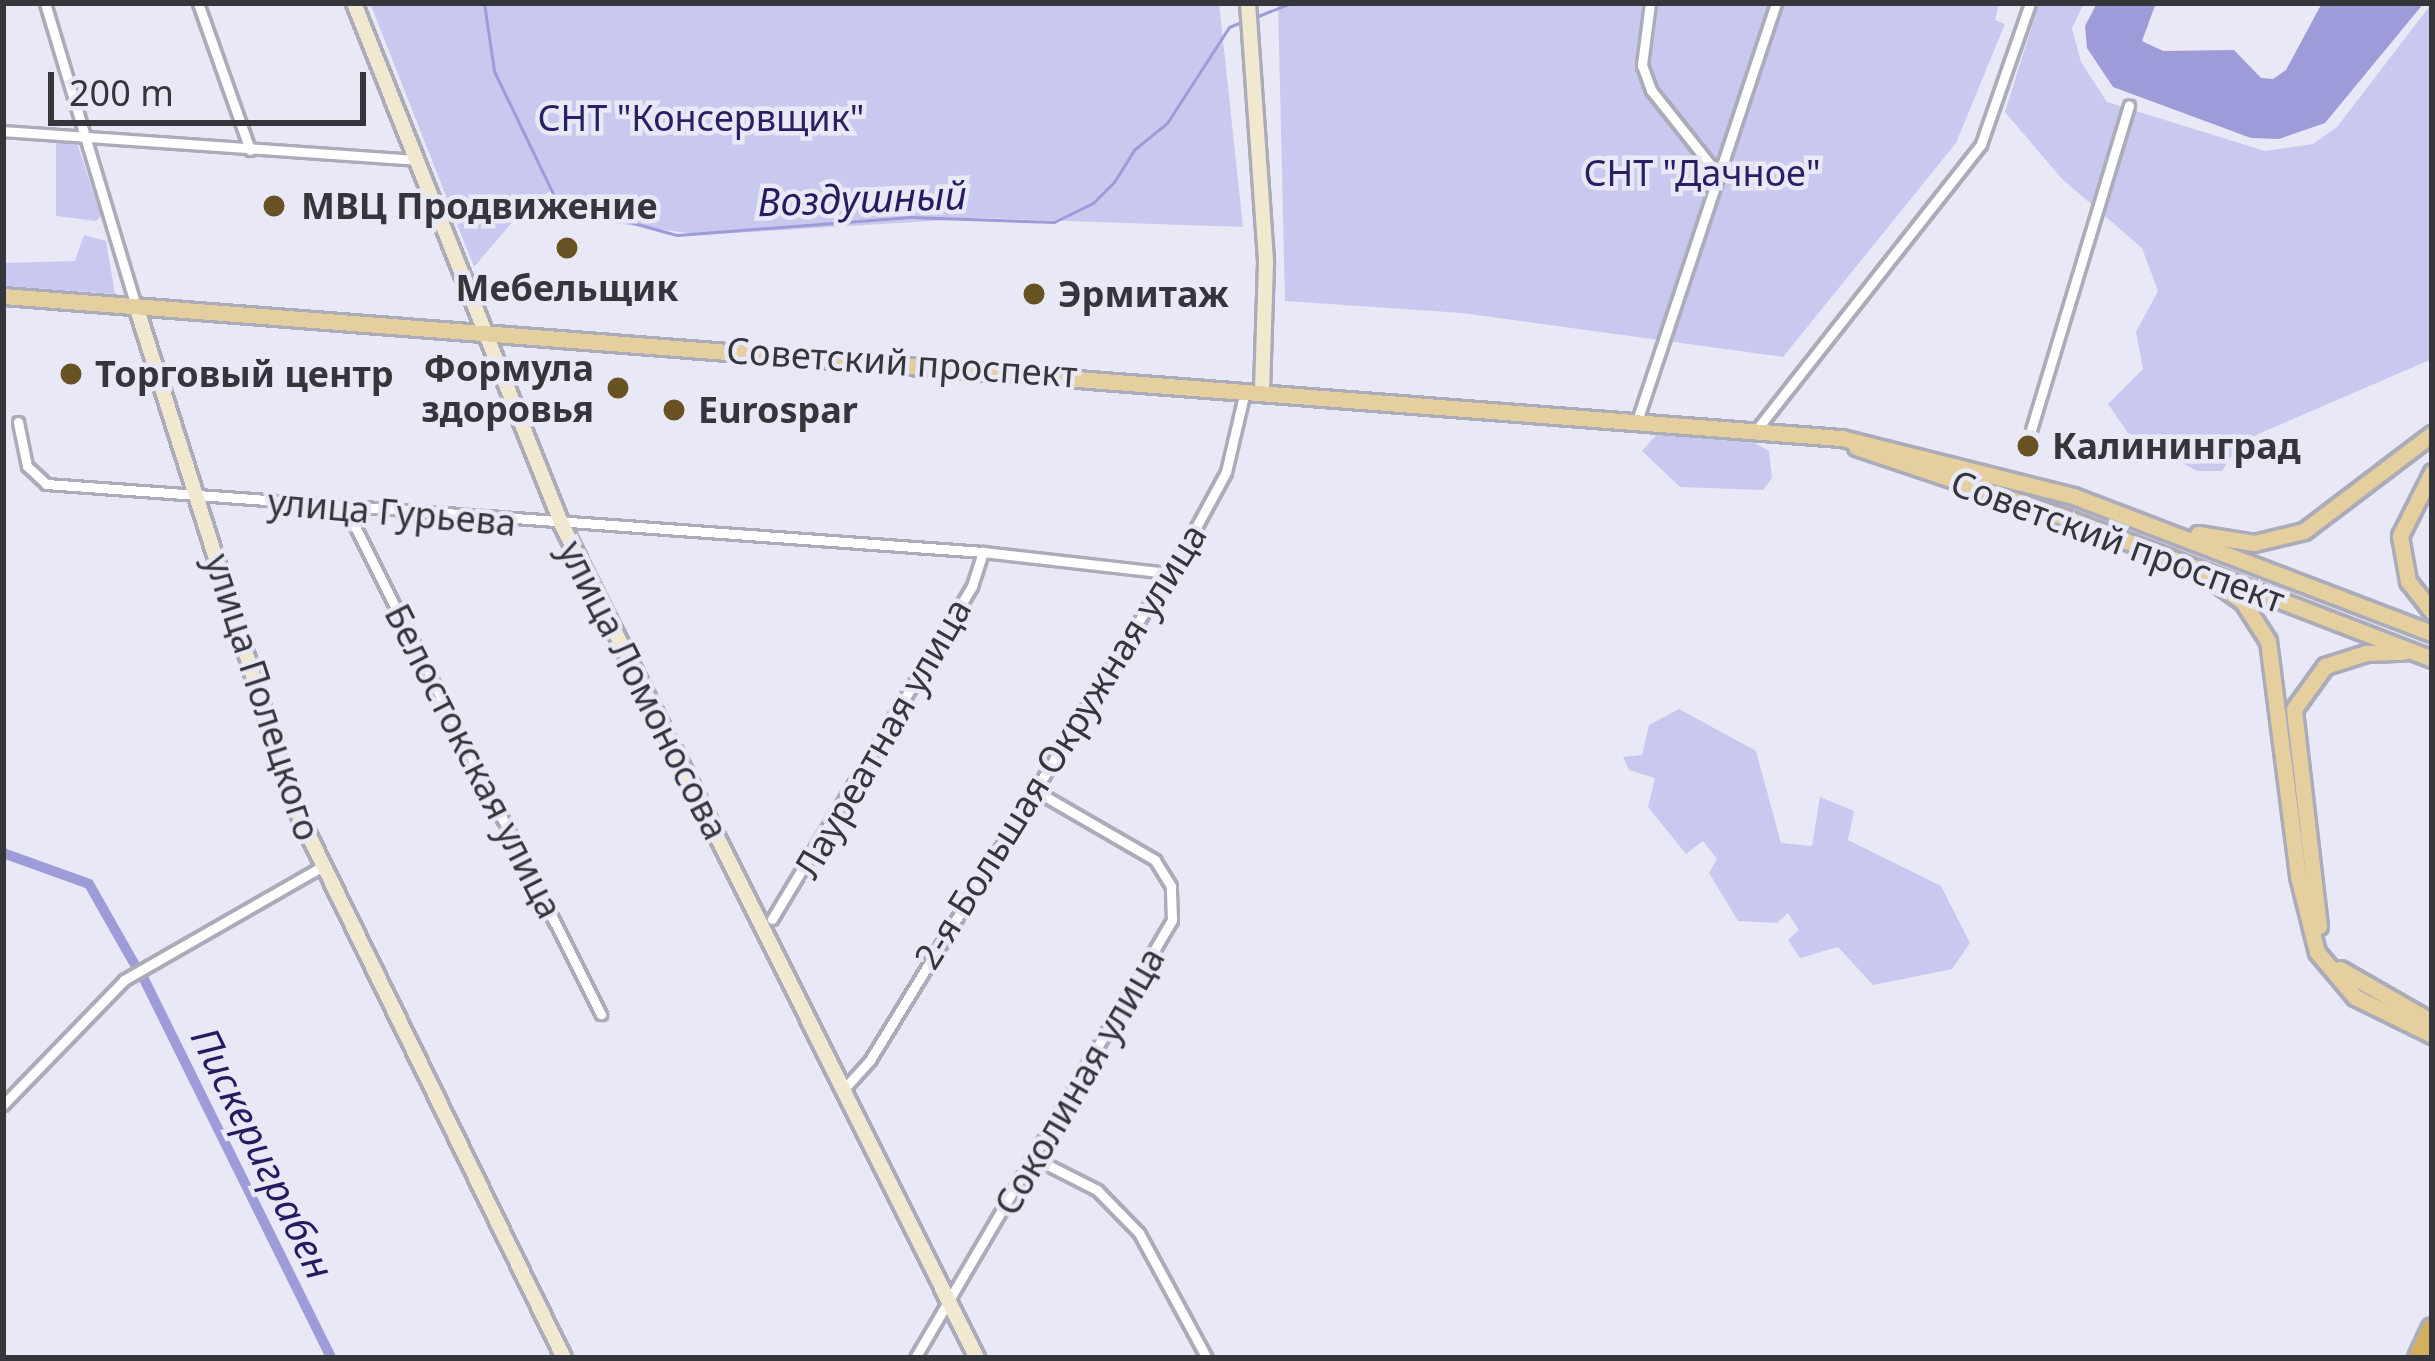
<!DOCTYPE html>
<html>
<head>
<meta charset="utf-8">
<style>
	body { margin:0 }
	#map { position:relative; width:2435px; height:1361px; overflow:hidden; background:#e8e8f6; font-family:"Noto Sans",sans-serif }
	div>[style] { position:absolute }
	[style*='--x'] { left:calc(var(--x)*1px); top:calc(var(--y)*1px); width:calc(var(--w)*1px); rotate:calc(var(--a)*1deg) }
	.green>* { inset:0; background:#c9c9f0 }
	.water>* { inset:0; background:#9d9cd9 }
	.stream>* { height:3px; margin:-1.5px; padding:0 1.5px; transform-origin:1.5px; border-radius:1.5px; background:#9d9cd9 }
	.canal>* { height:10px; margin:-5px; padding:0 5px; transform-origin:5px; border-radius:5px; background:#9d9cd9 }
	.roads { filter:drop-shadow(3px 0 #ababb9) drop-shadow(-3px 0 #ababb9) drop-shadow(0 3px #ababb9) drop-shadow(0 -3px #ababb9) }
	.street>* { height:9px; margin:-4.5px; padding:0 4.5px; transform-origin:4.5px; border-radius:4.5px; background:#fff }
	.secondary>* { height:14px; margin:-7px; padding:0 7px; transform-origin:7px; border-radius:7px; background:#f2e7cf }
	.primary>* { height:15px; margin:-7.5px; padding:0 7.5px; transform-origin:7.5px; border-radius:7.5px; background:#e5cf9f }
	.highway>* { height:18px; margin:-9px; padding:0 9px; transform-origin:9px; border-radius:9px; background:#d4af5f }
	.dots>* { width:33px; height:33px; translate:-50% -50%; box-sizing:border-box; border:6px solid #e8e8f6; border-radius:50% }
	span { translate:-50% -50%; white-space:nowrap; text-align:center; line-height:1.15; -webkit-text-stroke:9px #e8e8f6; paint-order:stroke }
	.park-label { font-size:36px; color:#2a1e64 }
	.poi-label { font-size:36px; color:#35363b; font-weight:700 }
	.left { translate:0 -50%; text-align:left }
	.right { translate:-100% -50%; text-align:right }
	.street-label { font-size:36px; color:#35363b }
	.water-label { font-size:39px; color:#271a60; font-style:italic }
	.frame { position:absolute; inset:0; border:6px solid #35363b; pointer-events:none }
	.scale { position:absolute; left:48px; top:72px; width:318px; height:54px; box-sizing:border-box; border:6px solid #35363b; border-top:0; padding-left:15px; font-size:36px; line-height:42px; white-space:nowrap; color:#35363b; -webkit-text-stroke:9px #e8e8f6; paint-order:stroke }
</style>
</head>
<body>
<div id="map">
	<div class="green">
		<i style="clip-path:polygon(370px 3px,1219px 3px,1243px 227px,980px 218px,702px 235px,600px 221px,550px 191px,525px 207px,474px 267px)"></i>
		<i style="clip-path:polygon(1278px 3px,1999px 3px,1995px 20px,2005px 24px,1956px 143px,1783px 357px,1462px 313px,1285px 301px)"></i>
		<i style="clip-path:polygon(2039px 3px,2084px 3px,2072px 28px,2081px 62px,2107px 102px,2265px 151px,2313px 144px,2337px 127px,2432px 3px,2432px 359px,2240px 442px,2222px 471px,2197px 471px,2128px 433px,2108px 404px,2143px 369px,2136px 332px,2158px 291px,2142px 248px,2062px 179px,2005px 112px)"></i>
		<i style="clip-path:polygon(56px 142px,77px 143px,101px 216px,96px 221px,56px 216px)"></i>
		<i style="clip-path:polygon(84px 235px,106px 241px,115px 294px,3px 286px,3px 263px,75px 261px)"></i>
		<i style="clip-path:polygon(1658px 433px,1749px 440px,1769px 451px,1772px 478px,1763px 490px,1680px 487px,1642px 451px)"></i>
		<i style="clip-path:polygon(1679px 709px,1756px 751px,1781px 843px,1812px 846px,1820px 797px,1854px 811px,1848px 840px,1941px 886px,1970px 943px,1952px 969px,1873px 985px,1838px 947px,1800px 958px,1788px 940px,1799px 930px,1788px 913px,1777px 923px,1738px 921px,1709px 873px,1717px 859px,1703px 841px,1686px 854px,1648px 807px,1655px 778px,1629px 770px,1623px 757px,1642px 755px,1649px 725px)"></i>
	</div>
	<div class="water">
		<i style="clip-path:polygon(2097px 3px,2156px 3px,2142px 41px,2163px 51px,2234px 50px,2261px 78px,2273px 79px,2286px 70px,2322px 3px,2424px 3px,2325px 123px,2279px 139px,2251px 138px,2113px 87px,2087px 48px,2085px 26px)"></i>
	</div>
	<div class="stream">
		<i style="--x:484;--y:3;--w:69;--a:81.6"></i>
		<i style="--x:494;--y:71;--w:145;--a:64.3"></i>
		<i style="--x:557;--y:202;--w:124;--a:15.4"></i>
		<i style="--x:677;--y:235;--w:234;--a:-4.4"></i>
		<i style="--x:910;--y:217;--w:144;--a:2"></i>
		<i style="--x:1054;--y:222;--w:43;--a:-26"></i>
		<i style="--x:1093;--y:203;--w:30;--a:-45"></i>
		<i style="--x:1114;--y:182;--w:39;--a:-58"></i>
		<i style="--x:1135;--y:149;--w:41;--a:-39.1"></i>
		<i style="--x:1167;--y:123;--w:114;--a:-57.1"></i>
		<i style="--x:1229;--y:27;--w:16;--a:-22"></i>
		<i style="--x:1253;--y:18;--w:41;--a:-21.5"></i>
	</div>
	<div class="canal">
		<i style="--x:3;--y:853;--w:91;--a:19.8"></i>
		<i style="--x:89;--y:884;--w:93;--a:60.4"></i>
		<i style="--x:142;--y:975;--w:427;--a:63.7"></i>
	</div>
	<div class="roads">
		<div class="street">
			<i style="--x:45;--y:3;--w:316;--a:73.3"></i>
			<i style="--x:198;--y:3;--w:156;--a:70.5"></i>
			<i style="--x:1650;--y:3;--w:63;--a:97.4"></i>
			<i style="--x:1642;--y:65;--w:27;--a:70"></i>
			<i style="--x:1651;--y:90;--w:105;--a:51.6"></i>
			<i style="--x:3;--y:131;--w:413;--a:4"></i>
			<i style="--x:1638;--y:418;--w:437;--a:-71.6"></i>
			<i style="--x:18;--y:422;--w:45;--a:78.4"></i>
			<i style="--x:27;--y:466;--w:26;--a:43"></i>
			<i style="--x:46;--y:484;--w:939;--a:4.15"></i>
			<i style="--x:983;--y:552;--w:186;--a:6.5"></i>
			<i style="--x:1757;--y:429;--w:362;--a:-51.8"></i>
			<i style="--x:1981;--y:144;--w:149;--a:-70.8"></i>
			<i style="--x:2031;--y:430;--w:339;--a:-73.2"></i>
			<i style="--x:346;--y:509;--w:566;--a:63.21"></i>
			<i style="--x:772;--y:919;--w:388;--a:-59"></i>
			<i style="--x:972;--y:586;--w:36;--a:-72"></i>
			<i style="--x:844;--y:1089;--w:39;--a:-48"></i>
			<i style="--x:870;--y:1060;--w:620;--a:-58.51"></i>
			<i style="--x:1194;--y:531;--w:67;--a:-61.5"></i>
			<i style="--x:1226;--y:472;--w:83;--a:-76.8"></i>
			<i style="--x:3;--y:1105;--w:174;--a:-45.9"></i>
			<i style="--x:124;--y:980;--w:227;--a:-29.8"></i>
			<i style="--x:1034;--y:1158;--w:71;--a:26.9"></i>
			<i style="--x:1097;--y:1190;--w:60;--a:45.7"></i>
			<i style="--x:1139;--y:1233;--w:142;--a:61.5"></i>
			<i style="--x:915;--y:1358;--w:508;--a:-59.6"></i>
			<i style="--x:1172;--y:920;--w:34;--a:-92"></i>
			<i style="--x:1171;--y:886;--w:31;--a:-122"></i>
			<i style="--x:1155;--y:860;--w:143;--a:-149.9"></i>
		</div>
		<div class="secondary">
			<i style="--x:354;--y:3;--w:562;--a:68.27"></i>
			<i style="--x:562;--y:525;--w:931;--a:63.52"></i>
			<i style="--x:1248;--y:3;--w:261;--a:86"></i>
			<i style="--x:1266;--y:263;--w:127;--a:91.8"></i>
			<i style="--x:136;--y:306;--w:523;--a:72.43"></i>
			<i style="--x:294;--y:805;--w:615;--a:63.98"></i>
		</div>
		<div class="primary">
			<i style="--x:3;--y:296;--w:1844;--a:4.42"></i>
			<i style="--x:1842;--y:438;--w:238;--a:14.1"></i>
			<i style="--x:2073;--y:496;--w:384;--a:20.9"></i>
			<i style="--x:1856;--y:447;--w:219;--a:18.6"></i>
			<i style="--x:2064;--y:517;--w:394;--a:21.1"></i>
			<i style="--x:2432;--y:472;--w:72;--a:116.6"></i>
			<i style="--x:2400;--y:536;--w:46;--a:79.9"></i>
			<i style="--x:2408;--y:581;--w:39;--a:52"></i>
			<i style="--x:2198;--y:534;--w:57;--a:9.1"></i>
			<i style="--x:2254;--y:543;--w:51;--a:-13.5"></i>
			<i style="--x:2304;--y:531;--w:161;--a:-37.2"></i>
			<i style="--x:2209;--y:578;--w:42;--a:35.2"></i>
			<i style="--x:2243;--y:602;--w:46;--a:57.3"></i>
			<i style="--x:2268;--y:641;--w:237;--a:82.7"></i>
			<i style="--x:2298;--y:876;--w:78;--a:76"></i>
			<i style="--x:2317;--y:952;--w:59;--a:49.8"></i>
			<i style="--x:2355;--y:997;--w:86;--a:26.3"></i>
			<i style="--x:2319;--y:926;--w:218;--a:-96.6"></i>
			<i style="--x:2294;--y:709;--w:53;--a:-54.2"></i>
			<i style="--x:2325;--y:666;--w:43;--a:-17.6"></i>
			<i style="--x:2366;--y:653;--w:38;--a:-2"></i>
			<i style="--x:2340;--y:969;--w:106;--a:29.9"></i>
		</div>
		<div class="highway">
			<i style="--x:2418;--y:1358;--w:33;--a:-65"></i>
		</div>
	</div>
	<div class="dots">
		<i style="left:274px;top:206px;background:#685222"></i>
		<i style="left:567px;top:248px;background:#685222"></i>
		<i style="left:1034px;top:294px;background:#685222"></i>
		<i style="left:71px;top:374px;background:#685222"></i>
		<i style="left:618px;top:388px;background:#685222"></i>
		<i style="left:674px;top:410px;background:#685222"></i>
		<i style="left:2028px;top:446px;background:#685222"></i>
	</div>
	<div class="park-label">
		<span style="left:701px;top:118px">СНТ "Консервщик"</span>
		<span style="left:1702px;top:173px">СНТ "Дачное"</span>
	</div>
	<div class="poi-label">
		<span class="left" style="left:301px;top:206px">МВЦ Продвижение</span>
		<span style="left:567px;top:288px">Мебельщик</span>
		<span class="left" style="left:1058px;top:294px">Эрмитаж</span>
		<span class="right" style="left:594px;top:388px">Формула<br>здоровья</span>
		<span class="left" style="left:95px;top:374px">Торговый центр</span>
		<span class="left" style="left:698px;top:410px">Eurospar</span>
		<span class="left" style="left:2052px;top:446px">Калининград</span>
	</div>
	<div class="street-label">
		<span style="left:902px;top:362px;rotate:4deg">Советский проспект</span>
		<span style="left:392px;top:512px;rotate:5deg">улица Гурьева</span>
		<span style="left:2118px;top:541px;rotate:20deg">Советский проспект</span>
		<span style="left:644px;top:690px;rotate:63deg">улица Ломоносова</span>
		<span style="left:263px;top:697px;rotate:72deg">улица Полецкого</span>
		<span style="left:882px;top:738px;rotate:-60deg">Лауреатная улица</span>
		<span style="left:1060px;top:746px;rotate:-58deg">2-я Большая Окружная улица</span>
		<span style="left:474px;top:761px;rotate:63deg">Белостокская улица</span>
		<span style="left:1079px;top:1081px;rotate:-60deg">Соколиная улица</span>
	</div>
	<div class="water-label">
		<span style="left:862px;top:198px;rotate:-2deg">Воздушный</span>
		<span style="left:263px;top:1153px;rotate:64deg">Пискериграбен</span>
	</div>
	<div class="frame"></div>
	<div class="scale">200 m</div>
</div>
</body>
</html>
